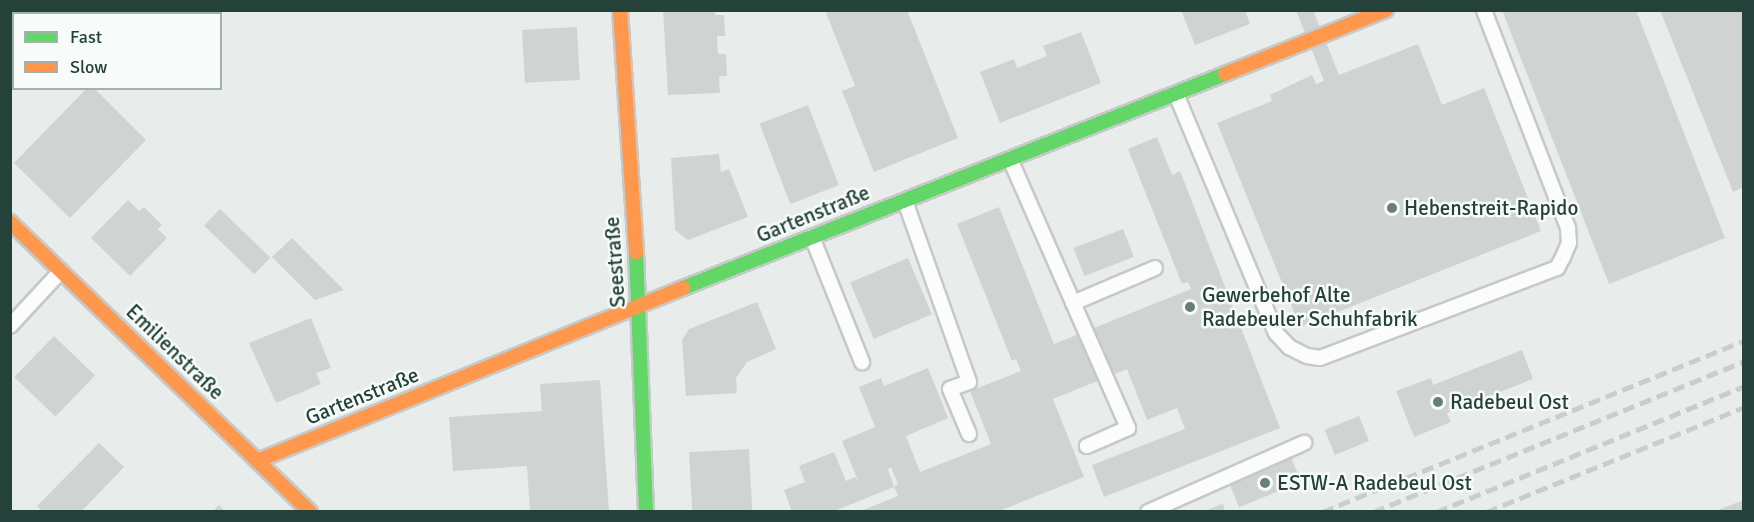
<!DOCTYPE html>
<html>
<head>
<meta charset="utf-8">
<style>
	body { margin:0 }
	#map { position:relative; width:1754px; height:522px; overflow:hidden; background:#e8edeb; font-family:Signika,sans-serif }
	div>[style] { position:absolute }
	[style*='--x'] { left:calc(var(--x)*1px); top:calc(var(--y)*1px); width:calc(var(--w)*1px); rotate:calc(var(--a)*1deg) }
	.building>* { inset:0; background:#cfd4d2; transform-origin:0 0 }
	.roads { filter:drop-shadow(2px 0 #c5cac8) drop-shadow(-2px 0 #c5cac8) drop-shadow(0 2px #c5cac8) drop-shadow(0 -2px #c5cac8) }
	.lane>* { height:14px; margin:-7px; padding:0 7px; transform-origin:7px; border-radius:7px; background:#fcfcfc }
	.fast>* { height:14px; margin:-7px; padding:0 7px; transform-origin:7px; border-radius:7px; background:#63d668 }
	.slow>* { height:14px; margin:-7px; padding:0 7px; transform-origin:7px; border-radius:7px; background:#ff974d }
	.rail>* { height:4.5px; margin-top:-2.25px; transform-origin:0; background:repeating-linear-gradient(90deg,#c9cdcc 0 12px,transparent 0 18px) }
	.dots>* { width:16px; height:16px; translate:-50% -50%; box-sizing:border-box; border:3px solid #f7fbf9; border-radius:50% }
	span { translate:-50% -50%; white-space:nowrap; text-align:center; line-height:1.15; -webkit-text-stroke:5px #f7fbf9; paint-order:stroke }
	.poi-label { font-size:21px; color:#24423a }
	.left { translate:0 -50%; text-align:left }
	.street-label { font-size:21px; color:#24423a }
	.frame { position:absolute; inset:0; border:12px solid #24423a; pointer-events:none }
	.legend { position:absolute; left:12px; top:12px; width:210px; height:78px; box-sizing:border-box; background:#f7fbf9; border:2px solid #a3b1ad; margin:0; padding:8px 10px; list-style:none; font-size:18px; color:#24423a }
	.legend li { display:flex; align-items:center; gap:12px; height:30px }
	.legend b { width:30px; border:2px solid #a3b1ad }
</style>
</head>
<body>
<div id="map">
	<div class="building">
		<i style="clip-path:polygon(81px 10px,98px 10px,96px 14px,84px 14px)"></i>
		<i style="clip-path:polygon(663px 10px,715px 10px,715px 15px,724px 15px,725px 36px,717px 36px,718px 54px,726px 54px,727px 76px,719px 76px,720px 93px,668px 95px)"></i>
		<i style="clip-path:polygon(825px 10px,907px 10px,958px 138px,874px 172px,842px 91px,855px 86px)"></i>
		<i style="clip-path:polygon(1181px 10px,1245px 10px,1250px 24px,1195px 45px)"></i>
		<i style="clip-path:polygon(1296px 10px,1313px 10px,1339px 75px,1418px 44px,1442px 105px,1484px 88px,1541px 231px,1300px 327px,1217px 123px,1272px 101px,1270px 95px,1312px 75px,1316px 84px,1324px 81px)"></i>
		<i style="clip-path:polygon(1502px 10px,1636px 10px,1725px 238px,1609px 284px)"></i>
		<i style="clip-path:polygon(1660px 10px,1744px 10px,1744px 187px,1733px 192px)"></i>
		<i style="left:577px;top:27px;width:53px;height:55px;rotate:87deg"></i>
		<i style="clip-path:polygon(1081px 32px,1101px 83px,1000px 123px,980px 72px,1014px 59px,1017px 68px,1047px 56px,1043px 46px)"></i>
		<i style="clip-path:polygon(87px 88px,94px 88px,146px 140px,70px 218px,14px 163px)"></i>
		<i style="left:808px;top:105px;width:86px;height:52px;rotate:69deg"></i>
		<i style="clip-path:polygon(1157px 137px,1172px 175px,1180px 171px,1280px 428px,1104px 497px,1092px 465px,1185px 429px,1177px 408px,1147px 420px,1127px 369px,1053px 399px,1084px 477px,997px 512px,858px 512px,898px 496px,894px 487px,898px 484px,891px 467px,888px 469px,894px 487px,832px 512px,792px 512px,784px 490px,805px 482px,799px 466px,834px 452px,846px 481px,855px 477px,858px 481px,842px 441px,875px 427px,859px 387px,881px 378px,884px 386px,928px 368px,948px 418px,906px 436px,920px 472px,991px 444px,970px 391px,1021px 371px,1016px 359px,1012px 361px,957px 224px,999px 207px,1054px 344px,1191px 289px,1188px 282px,1182px 284px,1128px 149px)"></i>
		<i style="clip-path:polygon(719px 154px,721px 172px,729px 169px,748px 217px,688px 240px,675px 230px,671px 158px)"></i>
		<i style="clip-path:polygon(128px 200px,139px 211px,144px 207px,162px 225px,158px 229px,167px 238px,130px 276px,91px 238px)"></i>
		<i style="left:220px;top:209px;width:70px;height:23px;rotate:44deg"></i>
		<i style="left:1123px;top:229px;width:30px;height:53px;rotate:69deg"></i>
		<i style="clip-path:polygon(292px 238px,344px 290px,315px 300px,272px 257px)"></i>
		<i style="left:908px;top:258px;width:61px;height:63px;rotate:67deg"></i>
		<i style="clip-path:polygon(757px 302px,776px 349px,747px 362px,736px 378px,737px 393px,686px 396px,682px 340px,689px 329px)"></i>
		<i style="clip-path:polygon(311px 318px,331px 368px,316px 373px,321px 384px,276px 403px,249px 343px)"></i>
		<i style="left:54px;top:336px;width:57px;height:57px;rotate:44deg"></i>
		<i style="clip-path:polygon(1522px 350px,1533px 379px,1447px 413px,1451px 422px,1414px 437px,1396px 391px,1431px 378px,1433px 385px)"></i>
		<i style="clip-path:polygon(600px 380px,609px 512px,530px 512px,527px 466px,453px 471px,449px 417px,542px 411px,540px 384px)"></i>
		<i style="left:1359px;top:416px;width:27px;height:37px;rotate:68deg"></i>
		<i style="clip-path:polygon(99px 443px,124px 467px,81px 512px,43px 512px,37px 506px)"></i>
		<i style="left:749px;top:449px;width:63px;height:60px;rotate:87deg"></i>
		<i style="left:1291px;top:457px;width:27px;height:67px;rotate:68deg"></i>
		<i style="clip-path:polygon(1744px 500px,1744px 512px,1715px 512px,1715px 511px)"></i>
		<i style="clip-path:polygon(1223px 504px,1225px 512px,1210px 512px,1209px 509px)"></i>
		<i style="clip-path:polygon(219px 505px,226px 512px,212px 512px)"></i>
	</div>
	<div class="roads">
		<div class="lane">
			<i style="--x:1176;--y:94;--w:259;--a:67.3"></i>
			<i style="--x:1276;--y:333;--w:19;--a:47"></i>
			<i style="--x:1289;--y:347;--w:20;--a:27"></i>
			<i style="--x:1307;--y:356;--w:13;--a:9"></i>
			<i style="--x:1320;--y:358;--w:254;--a:-20.8"></i>
			<i style="--x:1557;--y:268;--w:13;--a:-61"></i>
			<i style="--x:1563;--y:257;--w:15;--a:-67"></i>
			<i style="--x:1569;--y:243;--w:15;--a:-94"></i>
			<i style="--x:1568;--y:228;--w:234;--a:-111.1"></i>
			<i style="--x:1010;--y:159;--w:294;--a:66.3"></i>
			<i style="--x:1128;--y:428;--w:45;--a:156.3"></i>
			<i style="--x:905;--y:201;--w:192;--a:70.5"></i>
			<i style="--x:969;--y:382;--w:20;--a:160"></i>
			<i style="--x:950;--y:389;--w:49;--a:67.1"></i>
			<i style="--x:812;--y:237;--w:135;--a:68.2"></i>
			<i style="--x:1073;--y:303;--w:89;--a:-23.1"></i>
			<i style="--x:10;--y:326;--w:75;--a:-47.2"></i>
			<i style="--x:1148;--y:512;--w:171;--a:-23.9"></i>
		</div>
		<div class="fast">
			<i style="--x:636;--y:252;--w:260;--a:87.8"></i>
			<i style="--x:683;--y:288;--w:583;--a:-21.55"></i>
		</div>
		<div class="slow">
			<i style="--x:620;--y:10;--w:243;--a:86.2"></i>
			<i style="--x:1225;--y:74;--w:173;--a:-21.7"></i>
			<i style="--x:10;--y:222;--w:417;--a:44"></i>
			<i style="--x:257;--y:461;--w:460;--a:-22.1"></i>
		</div>
	</div>
	<div class="rail">
		<i style="--x:1322;--y:512;--w:455;--a:-22.1"></i>
		<i style="--x:1373;--y:512;--w:401;--a:-22.1"></i>
		<i style="--x:1436;--y:512;--w:333;--a:-22.2"></i>
		<i style="--x:1486;--y:512;--w:279;--a:-22.1"></i>
	</div>
	<div class="dots">
		<i style="left:1392px;top:208px;background:#697e78"></i>
		<i style="left:1190px;top:307px;background:#697e78"></i>
		<i style="left:1438px;top:402px;background:#697e78"></i>
		<i style="left:1265px;top:483px;background:#697e78"></i>
	</div>
	<div class="poi-label">
		<span class="left" style="left:1404px;top:208px">Hebenstreit-Rapido</span>
		<span class="left" style="left:1202px;top:307px">Gewerbehof Alte<br>Radebeuler Schuhfabrik</span>
		<span class="left" style="left:1450px;top:402px">Radebeul Ost</span>
		<span class="left" style="left:1277px;top:483px">ESTW-A Radebeul Ost</span>
	</div>
	<div class="street-label">
		<span style="left:813px;top:214px;rotate:-22deg">Gartenstraße</span>
		<span style="left:615px;top:262px;rotate:-94deg">Seestraße</span>
		<span style="left:175px;top:352px;rotate:44deg">Emilienstraße</span>
		<span style="left:362px;top:396px;rotate:-22deg">Gartenstraße</span>
	</div>
	<div class="frame"></div>
	<ul class="legend">
	<li><b style="height:8px;background:#63d668"></b>Fast</li>
	<li><b style="height:8px;background:#ff974d"></b>Slow</li>
	</ul>
</div>
</body>
</html>
